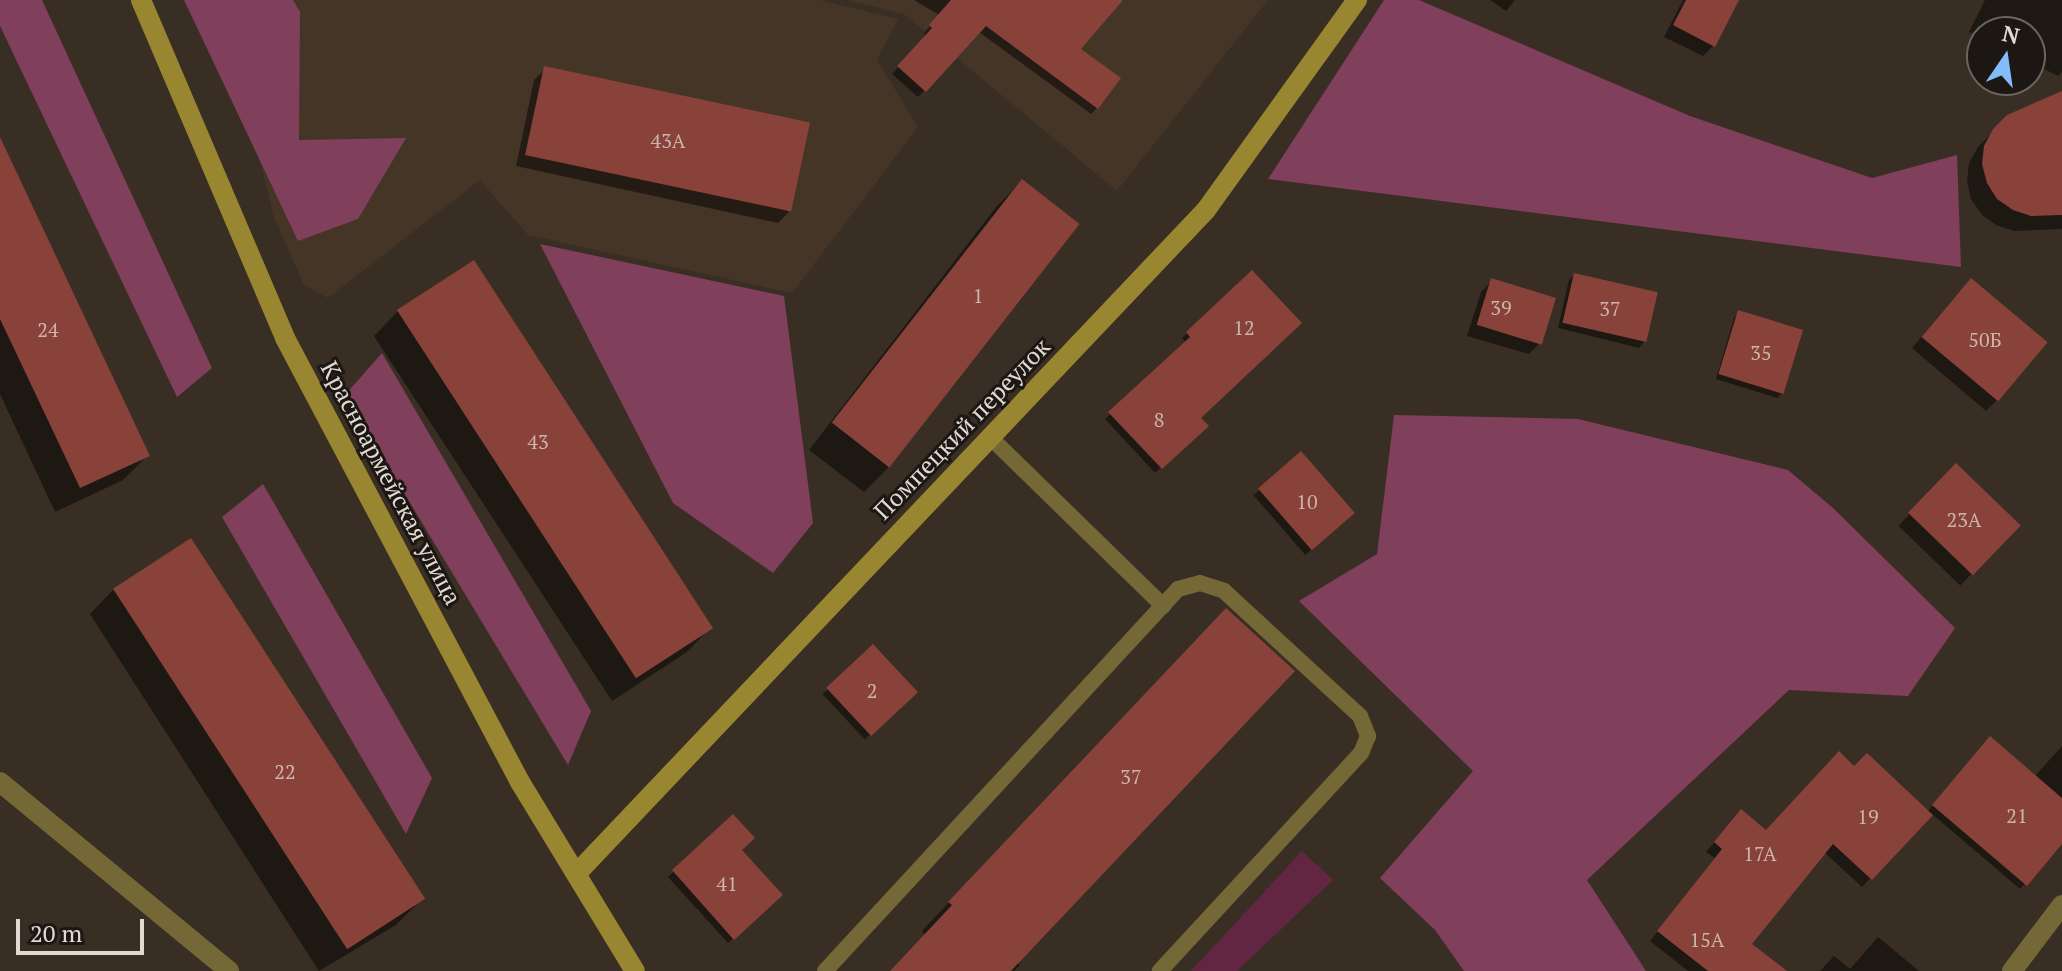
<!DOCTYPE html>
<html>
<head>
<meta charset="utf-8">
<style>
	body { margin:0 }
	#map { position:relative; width:2062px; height:971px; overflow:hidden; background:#392e24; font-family:"PT Serif",serif }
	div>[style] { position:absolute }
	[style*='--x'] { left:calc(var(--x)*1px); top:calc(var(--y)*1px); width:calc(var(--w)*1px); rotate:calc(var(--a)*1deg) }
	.built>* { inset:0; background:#453527 }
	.green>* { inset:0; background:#632642 }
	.forest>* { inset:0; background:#803f5b }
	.shadow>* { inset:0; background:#0007; transform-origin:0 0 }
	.building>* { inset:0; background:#88423a; transform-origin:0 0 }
	.lane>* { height:16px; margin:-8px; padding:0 8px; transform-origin:8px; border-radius:8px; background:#736836 }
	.street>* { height:20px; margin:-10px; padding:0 10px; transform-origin:10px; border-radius:10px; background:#736836 }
	.secondary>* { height:20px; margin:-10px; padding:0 10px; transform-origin:10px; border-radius:10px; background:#988630 }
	span { translate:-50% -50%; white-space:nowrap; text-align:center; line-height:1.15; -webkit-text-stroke:6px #1c1712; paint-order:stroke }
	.number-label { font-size:20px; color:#cbb4ad }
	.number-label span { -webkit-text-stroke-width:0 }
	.street-label { font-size:24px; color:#e1dad3 }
	.north { position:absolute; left:1966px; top:16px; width:80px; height:80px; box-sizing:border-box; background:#1c1712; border:2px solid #6b655f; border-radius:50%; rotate:13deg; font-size:22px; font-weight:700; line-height:32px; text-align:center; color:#e1dad3 }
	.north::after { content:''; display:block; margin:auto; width:28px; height:36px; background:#83bcfb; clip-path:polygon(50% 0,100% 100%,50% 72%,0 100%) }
	.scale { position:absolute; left:16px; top:919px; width:128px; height:36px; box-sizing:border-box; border:4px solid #e1dad3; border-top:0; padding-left:10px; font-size:24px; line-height:28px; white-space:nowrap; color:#e1dad3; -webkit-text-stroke:6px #1c1712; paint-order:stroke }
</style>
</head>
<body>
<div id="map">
	<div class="built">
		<i style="clip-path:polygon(246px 0,819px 0,898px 19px,877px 60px,918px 127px,792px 293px,528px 235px,480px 180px,328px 298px,304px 285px,274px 217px,222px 7px)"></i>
		<i style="clip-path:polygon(847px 0,1268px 0,1117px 191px,904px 14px)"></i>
	</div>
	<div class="green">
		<i style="clip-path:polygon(1302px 851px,1333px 880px,1237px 971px,1191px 971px)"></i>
	</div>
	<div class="forest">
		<i style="clip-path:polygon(0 0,42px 0,212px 368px,177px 397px,0 26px)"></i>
		<i style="clip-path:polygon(184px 0,293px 0,300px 12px,299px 140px,406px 138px,358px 219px,298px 241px)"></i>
		<i style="clip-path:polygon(1384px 0,1419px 0,1690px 116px,1872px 178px,1957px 155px,1961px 267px,1268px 179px)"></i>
		<i style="clip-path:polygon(540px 244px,784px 296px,813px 523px,773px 573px,673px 503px)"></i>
		<i style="clip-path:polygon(382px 353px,591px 711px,568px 765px,345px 395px)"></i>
		<i style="clip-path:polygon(1394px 415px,1578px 419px,1788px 470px,1833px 508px,1955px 628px,1908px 696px,1789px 690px,1587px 880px,1646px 971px,1464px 971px,1435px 930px,1380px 878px,1473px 771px,1299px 601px,1377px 554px)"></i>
		<i style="clip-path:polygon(263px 484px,432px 778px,406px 834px,222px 517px)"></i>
	</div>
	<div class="shadow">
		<i style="clip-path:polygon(914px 0,1120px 0,1078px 49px,1097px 108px,1091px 114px,979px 32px,918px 97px,892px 74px,927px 36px,924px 33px,939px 15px)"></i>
		<i style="clip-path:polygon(1490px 0,1515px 0,1506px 11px)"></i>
		<i style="clip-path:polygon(1683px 0,1737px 0,1713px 46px,1703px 56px,1664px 37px)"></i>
		<i style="clip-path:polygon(1985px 0,2062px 0,2062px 72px,2058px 76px,2030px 62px,2030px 32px,1982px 32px,1982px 38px,1969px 32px)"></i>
		<i style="clip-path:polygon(545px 69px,789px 212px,778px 223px,516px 166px,534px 80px)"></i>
		<i style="clip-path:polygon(2062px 115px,2062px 229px,2014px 231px,1996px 225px,1982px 215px,1971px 199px,1967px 181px,1969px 163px,1978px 147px,2008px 117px)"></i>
		<i style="clip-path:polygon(0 166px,147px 456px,123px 480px,55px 512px,0 394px)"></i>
		<i style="clip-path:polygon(1022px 181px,1077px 224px,889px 467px,864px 492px,809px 450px,997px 206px)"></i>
		<i style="clip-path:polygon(1252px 273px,1199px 418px,1206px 426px,1155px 473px,1105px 419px,1187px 343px,1182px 338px)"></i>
		<i style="clip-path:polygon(1575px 275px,1644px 342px,1639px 348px,1558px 328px,1569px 280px)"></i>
		<i style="clip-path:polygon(1492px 281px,1540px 343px,1529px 354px,1467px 336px,1481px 292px)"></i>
		<i style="clip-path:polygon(1960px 291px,1997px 400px,1986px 411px,1912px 348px)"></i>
		<i style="clip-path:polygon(398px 311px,711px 627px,687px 652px,612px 701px,374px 336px)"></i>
		<i style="clip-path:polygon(1739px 313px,1782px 393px,1777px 398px,1716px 379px,1734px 318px)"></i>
		<i style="left:1301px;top:454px;width:79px;height:63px;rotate:49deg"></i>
		<i style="left:1956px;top:466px;width:86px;height:83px;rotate:44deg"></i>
		<i style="clip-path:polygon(114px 589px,421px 900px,396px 925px,319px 971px,90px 614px)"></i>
		<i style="clip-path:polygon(1198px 638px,1016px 962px,1020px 965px,1014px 971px,891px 971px,925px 935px,922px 931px)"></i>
		<i style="left:873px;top:647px;width:62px;height:69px;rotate:47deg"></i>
		<i style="clip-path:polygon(1985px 744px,2034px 777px,2062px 746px,2062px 841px,2020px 889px,1932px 814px,1862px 887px,1824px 852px,1749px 944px,1783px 971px,1688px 971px,1650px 941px,1715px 858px,1706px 852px,1732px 821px,1766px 832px,1854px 768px,1927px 812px)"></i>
		<i style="clip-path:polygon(733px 817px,740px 850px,781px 895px,728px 943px,668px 877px)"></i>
		<i style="clip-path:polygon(1878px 937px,1919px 971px,1820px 971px,1834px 956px,1850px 969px)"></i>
	</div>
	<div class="building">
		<i style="clip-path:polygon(951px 0,1123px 0,1081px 49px,1121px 78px,1098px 109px,986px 26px,926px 92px,897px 66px,932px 28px,929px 25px)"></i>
		<i style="clip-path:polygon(1686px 0,1739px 0,1715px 47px,1673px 25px)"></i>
		<i style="left:544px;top:66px;width:272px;height:91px;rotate:12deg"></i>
		<i style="clip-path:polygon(2062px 91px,2062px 215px,2031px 216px,2013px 210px,1997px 199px,1987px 183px,1982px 164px,1984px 146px,1993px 129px,2007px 115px)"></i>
		<i style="clip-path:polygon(0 137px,150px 456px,80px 488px,0 319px)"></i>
		<i style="left:1022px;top:179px;width:73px;height:309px;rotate:38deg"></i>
		<i style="left:474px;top:260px;width:439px;height:92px;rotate:57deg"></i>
		<i style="clip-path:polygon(1252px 270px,1302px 323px,1201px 418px,1209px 426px,1162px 469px,1108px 412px,1190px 337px,1186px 332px)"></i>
		<i style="left:1574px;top:273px;width:86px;height:51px;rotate:13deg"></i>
		<i style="left:1491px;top:278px;width:68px;height:49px;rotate:17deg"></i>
		<i style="left:1971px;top:278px;width:100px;height:77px;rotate:40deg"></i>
		<i style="left:1738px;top:310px;width:68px;height:67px;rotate:17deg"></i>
		<i style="left:1301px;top:451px;width:82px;height:57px;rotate:49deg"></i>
		<i style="left:1956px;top:463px;width:90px;height:69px;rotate:44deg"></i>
		<i style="left:191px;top:538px;width:430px;height:93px;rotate:57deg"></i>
		<i style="clip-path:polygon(1226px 608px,1295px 671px,1011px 971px,890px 971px,952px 905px,948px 902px)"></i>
		<i style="left:873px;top:644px;width:66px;height:64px;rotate:47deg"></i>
		<i style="clip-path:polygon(1990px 736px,2062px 798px,2062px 844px,2027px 886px,1932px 805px)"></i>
		<i style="clip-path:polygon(1839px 751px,1854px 766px,1867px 753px,1933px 815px,1872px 880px,1833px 844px,1752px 944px,1787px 971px,1708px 971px,1657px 931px,1722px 849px,1714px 842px,1741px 809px,1766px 830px)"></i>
		<i style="clip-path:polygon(733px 814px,755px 838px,742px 850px,783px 895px,734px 940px,672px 870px)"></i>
	</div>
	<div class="lane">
		<i style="--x:990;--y:437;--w:242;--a:44.3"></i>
		<i style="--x:825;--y:971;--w:520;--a:-47.26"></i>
		<i style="--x:1178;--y:589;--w:23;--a:-15"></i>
		<i style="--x:1200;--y:583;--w:25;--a:18"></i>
		<i style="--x:1224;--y:591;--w:185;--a:42.6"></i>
		<i style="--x:1360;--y:716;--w:22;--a:68"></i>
		<i style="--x:1368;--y:736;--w:18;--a:112"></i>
		<i style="--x:1361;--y:753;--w:297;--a:132.7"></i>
	</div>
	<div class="street">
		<i style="--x:0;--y:782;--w:297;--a:39.5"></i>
		<i style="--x:2012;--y:971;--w:83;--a:-52.9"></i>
	</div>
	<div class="secondary">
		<i style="--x:141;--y:0;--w:367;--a:66.9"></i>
		<i style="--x:285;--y:338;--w:502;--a:62.11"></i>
		<i style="--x:520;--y:782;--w:221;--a:58.7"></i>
		<i style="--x:578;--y:872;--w:912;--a:-46.51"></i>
		<i style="--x:1206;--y:210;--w:259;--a:-54.3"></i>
	</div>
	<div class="number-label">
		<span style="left:668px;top:140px">43А</span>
		<span style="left:978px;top:295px">1</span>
		<span style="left:1501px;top:307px">39</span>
		<span style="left:1610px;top:308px">37</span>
		<span style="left:1244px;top:327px">12</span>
		<span style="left:48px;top:329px">24</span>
		<span style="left:1985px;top:339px">50Б</span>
		<span style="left:1761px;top:352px">35</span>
		<span style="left:1159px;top:419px">8</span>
		<span style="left:538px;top:441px">43</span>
		<span style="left:1307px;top:501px">10</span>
		<span style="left:1964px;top:519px">23А</span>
		<span style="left:872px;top:690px">2</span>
		<span style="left:285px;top:771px">22</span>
		<span style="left:1131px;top:776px">37</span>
		<span style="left:2017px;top:815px">21</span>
		<span style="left:1868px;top:816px">19</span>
		<span style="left:1760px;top:853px">17А</span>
		<span style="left:727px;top:883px">41</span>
		<span style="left:1707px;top:939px">15А</span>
	</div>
	<div class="street-label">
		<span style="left:962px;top:429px;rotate:-46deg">Помпецкий переулок</span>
		<span style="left:391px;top:483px;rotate:62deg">Красноармейская улица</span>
	</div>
	<div class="north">N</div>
	<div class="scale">20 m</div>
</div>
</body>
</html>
